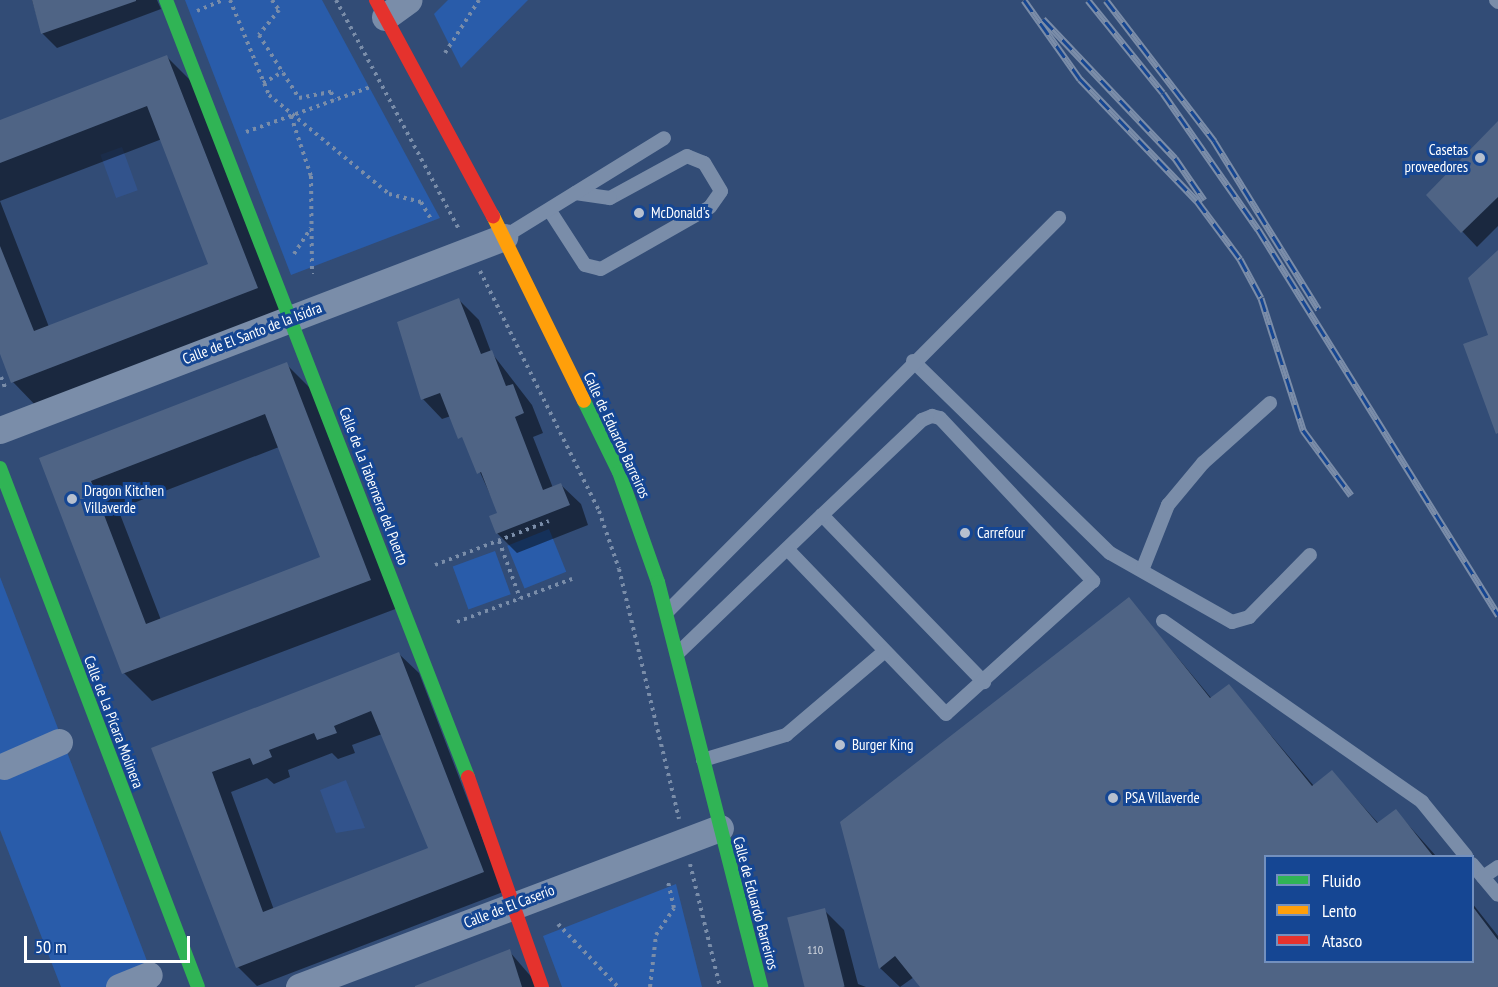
<!DOCTYPE html>
<html>
<head>
<meta charset="utf-8">
<style>
	body { margin:0 }
	#map { position:relative; width:1498px; height:987px; overflow:hidden; background:#324c76; font-family:"PT Sans Narrow",sans-serif }
	div>[style] { position:absolute }
	[style*='--x'] { left:calc(var(--x)*1px); top:calc(var(--y)*1px); width:calc(var(--w)*1px); rotate:calc(var(--a)*1deg) }
	.green>* { inset:0; background:#295caa; transform-origin:0 0 }
	.water>* { inset:0; background:#32538c; transform-origin:0 0 }
	.shadow>* { inset:0; background:#0007 }
	.building>* { inset:0; background:#4f6485; transform-origin:0 0 }
	.path>* { height:4px; margin-top:-2px; transform-origin:0; background:repeating-linear-gradient(90deg,#7a8da9 0 3px,transparent 0 7.5px) }
	.lane>* { height:14px; margin:-7px; padding:0 7px; transform-origin:7px; border-radius:7px; background:#7a8da9 }
	.street>* { height:27px; margin:-13.5px; padding:0 13.5px; transform-origin:13.5px; border-radius:13.5px; background:#7a8da9 }
	.fast>* { height:14px; margin:-7px; padding:0 7px; transform-origin:7px; border-radius:7px; background:#30b455 }
	.slow>* { height:14px; margin:-7px; padding:0 7px; transform-origin:7px; border-radius:7px; background:#ff9f0a }
	.jam>* { height:14px; margin:-7px; padding:0 7px; transform-origin:7px; border-radius:7px; background:#e5322d }
	.rail>* { height:7px; margin-top:-3.5px; transform-origin:0; background:repeating-linear-gradient(90deg,#154693 0 14px,#7b8da9 0 28px); box-sizing:border-box; border-block:2px solid #7b8da9 }
	.dots>* { width:16px; height:16px; translate:-50% -50%; box-sizing:border-box; border:3px solid #154693; border-radius:50% }
	span { translate:-50% -50%; white-space:nowrap; text-align:center; line-height:1.15; -webkit-text-stroke:6px #154693; paint-order:stroke }
	.number-label { font-size:12px; color:#d3d8e0 }
	.number-label span { -webkit-text-stroke-width:0 }
	.poi-label { font-size:15px; color:#fff }
	.right { translate:-100% -50%; text-align:right }
	.left { translate:0 -50%; text-align:left }
	.street-label { font-size:15px; color:#fff }
	.legend { position:absolute; left:1264px; top:855px; width:210px; height:108px; box-sizing:border-box; background:#154693; border:2px solid #7390be; margin:0; padding:8px 10px; list-style:none; font-size:18px; color:#fff }
	.legend li { display:flex; align-items:center; gap:12px; height:30px }
	.legend b { width:30px; border:2px solid #7390be }
	.scale { position:absolute; left:24px; top:936px; width:166px; height:27px; box-sizing:border-box; border:3px solid #fff; border-top:0; padding-left:8px; font-size:18px; line-height:21px; white-space:nowrap; color:#fff; -webkit-text-stroke:4px #154693; paint-order:stroke }
</style>
</head>
<body>
<div id="map">
	<div class="green">
		<i style="clip-path:polygon(185px 0,322px 0,440px 218px,291px 275px)"></i>
		<i style="clip-path:polygon(448px 0,528px 0,461px 68px,434px 14px)"></i>
		<i style="left:549px;top:529px;width:46px;height:45px;rotate:68deg"></i>
		<i style="left:495px;top:551px;width:46px;height:45px;rotate:70deg"></i>
		<i style="clip-path:polygon(0 577px,157px 987px,61px 987px,0 830px)"></i>
		<i style="clip-path:polygon(676px 884px,702px 987px,562px 987px,543px 936px)"></i>
	</div>
	<div class="water">
		<i style="left:122px;top:147px;width:46px;height:23px;rotate:70deg"></i>
		<i style="clip-path:polygon(346px 780px,365px 828px,336px 833px,320px 790px)"></i>
	</div>
	<div class="shadow">
		<i style="clip-path:polygon(32px 0,157px 0,161px 9px,57px 48px,42px 33px)"></i>
		<i style="clip-path:polygon(evenodd,167px 57px,195px 85px,285px 316px,40px 410px,13px 382px,0 349px,0 121px,167px 57px,162px 139px,210px 265px,49px 327px,0 201px,162px 139px)"></i>
		<i style="clip-path:polygon(1498px 124px,1498px 226px,1477px 247px,1428px 195px)"></i>
		<i style="clip-path:polygon(459px 300px,479px 320px,491px 352px,532px 405px,543px 433px,533px 437px,553px 488px,561px 485px,581px 504px,588px 525px,517px 553px,497px 533px,499px 514px,469px 448px,451px 416px,442px 419px,423px 399px)"></i>
		<i style="clip-path:polygon(evenodd,286px 364px,314px 392px,398px 608px,152px 701px,124px 673px,41px 459px,286px 364px,279px 447px,322px 558px,161px 620px,118px 509px,279px 447px)"></i>
		<i style="clip-path:polygon(1129px 599px,1212px 699px,1229px 686px,1314px 786px,1332px 772px,1379px 824px,1396px 811px,1436px 856px,1266px 856px,1266px 962px,1472px 962px,1472px 903px,1498px 936px,1498px 987px,922px 987px,914px 977px,900px 987px,880px 968px)"></i>
		<i style="clip-path:polygon(evenodd,399px 654px,419px 673px,503px 892px,257px 986px,238px 967px,153px 749px,399px 654px,382px 734px,430px 849px,274px 910px,231px 792px,267px 778px,274px 784px,290px 777px,288px 770px,332px 753px,338px 759px,355px 753px,352px 745px,382px 734px)"></i>
		<i style="clip-path:polygon(824px 910px,844px 930px,858px 984px,866px 987px,806px 987px)"></i>
		<i style="clip-path:polygon(509px 951px,540px 987px,415px 987px)"></i>
	</div>
	<div class="building">
		<i style="clip-path:polygon(32px 0,136px 0,136px 1px,41px 34px)"></i>
		<i style="clip-path:polygon(167px 55px,258px 288px,11px 383px,0 354px,0 246px,34px 331px,208px 264px,147px 106px,0 163px,0 120px)"></i>
		<i style="clip-path:polygon(1498px 121px,1498px 197px,1461px 233px,1426px 195px)"></i>
		<i style="clip-path:polygon(1498px 250px,1498px 433px,1496px 434px,1463px 344px,1488px 335px,1468px 278px)"></i>
		<i style="clip-path:polygon(459px 298px,481px 354px,492px 350px,506px 386px,513px 384px,524px 413px,515px 417px,543px 490px,561px 483px,570px 505px,496px 534px,489px 516px,497px 513px,481px 472px,477px 474px,462px 437px,458px 439px,440px 393px,421px 400px,397px 322px)"></i>
		<i style="clip-path:polygon(evenodd,287px 362px,371px 580px,122px 674px,39px 458px,287px 362px,265px 414px,320px 557px,146px 624px,91px 481px,265px 414px)"></i>
		<i style="clip-path:polygon(1129px 597px,1210px 698px,1229px 684px,1312px 786px,1332px 770px,1377px 823px,1396px 809px,1433px 856px,1266px 856px,1266px 962px,1473px 962px,1473px 907px,1498px 940px,1498px 987px,920px 987px,895px 956px,879px 969px,840px 822px)"></i>
		<i style="clip-path:polygon(evenodd,399px 652px,484px 872px,236px 968px,151px 748px,399px 652px,371px 711px,428px 848px,263px 912px,212px 772px,250px 758px,253px 765px,272px 757px,269px 750px,314px 733px,317px 740px,337px 733px,334px 726px,371px 711px)"></i>
		<i style="left:825px;top:908px;width:81px;height:39px;rotate:76deg"></i>
		<i style="clip-path:polygon(510px 949px,522px 987px,415px 987px,415px 986px)"></i>
	</div>
	<div class="path">
		<i style="--x:230;--y:0;--w:103;--a:67.7"></i>
		<i style="--x:269;--y:95;--w:156;--a:39.5"></i>
		<i style="--x:389;--y:194;--w:33;--a:14"></i>
		<i style="--x:421;--y:202;--w:22;--a:60"></i>
		<i style="--x:272;--y:0;--w:12;--a:55"></i>
		<i style="--x:279;--y:10;--w:32;--a:129"></i>
		<i style="--x:259;--y:35;--w:75;--a:57.6"></i>
		<i style="--x:299;--y:98;--w:33;--a:-11"></i>
		<i style="--x:331;--y:92;--w:8;--a:67"></i>
		<i style="--x:336;--y:0;--w:260;--a:61.8"></i>
		<i style="--x:197;--y:11;--w:28;--a:-23"></i>
		<i style="--x:445;--y:53;--w:63;--a:-57.3"></i>
		<i style="--x:263;--y:83;--w:23;--a:-29"></i>
		<i style="--x:291;--y:116;--w:63;--a:71.6"></i>
		<i style="--x:311;--y:176;--w:98;--a:89.4"></i>
		<i style="--x:246;--y:132;--w:132;--a:-19.9"></i>
		<i style="--x:294;--y:254;--w:31;--a:-57"></i>
		<i style="--x:480;--y:271;--w:268;--a:63.6"></i>
		<i style="--x:599;--y:511;--w:61;--a:71"></i>
		<i style="--x:619;--y:569;--w:257;--a:76.5"></i>
		<i style="--x:1;--y:377;--w:14;--a:69"></i>
		<i style="--x:499;--y:541;--w:61;--a:69.8"></i>
		<i style="--x:435;--y:565;--w:122;--a:-21.1"></i>
		<i style="--x:457;--y:622;--w:123;--a:-20.5"></i>
		<i style="--x:690;--y:864;--w:127;--a:76.3"></i>
		<i style="--x:558;--y:924;--w:87;--a:46.4"></i>
		<i style="--x:650;--y:987;--w:52;--a:-83.4"></i>
		<i style="--x:656;--y:935;--w:32;--a:-56"></i>
		<i style="--x:674;--y:908;--w:27;--a:-103"></i>
	</div>
	<div class="lane">
		<i style="--x:1496;--y:0;--w:3;--a:45"></i>
		<i style="--x:550;--y:211;--w:64;--a:57.1"></i>
		<i style="--x:585;--y:265;--w:16;--a:14"></i>
		<i style="--x:601;--y:269;--w:125;--a:-29.6"></i>
		<i style="--x:710;--y:207;--w:19;--a:-55"></i>
		<i style="--x:721;--y:191;--w:33;--a:-121"></i>
		<i style="--x:704;--y:163;--w:18;--a:-158"></i>
		<i style="--x:687;--y:156;--w:88;--a:151.4"></i>
		<i style="--x:610;--y:198;--w:35;--a:-172"></i>
		<i style="--x:504;--y:237;--w:188;--a:-31.7"></i>
		<i style="--x:913;--y:361;--w:275;--a:44.3"></i>
		<i style="--x:1110;--y:553;--w:140;--a:29.5"></i>
		<i style="--x:1232;--y:622;--w:18;--a:-16"></i>
		<i style="--x:1249;--y:617;--w:87;--a:-45.5"></i>
		<i style="--x:822;--y:515;--w:233;--a:45.9"></i>
		<i style="--x:1143;--y:568;--w:68;--a:-68.4"></i>
		<i style="--x:1168;--y:505;--w:55;--a:-50.2"></i>
		<i style="--x:1203;--y:463;--w:90;--a:-41.8"></i>
		<i style="--x:667;--y:612;--w:556;--a:-45.15"></i>
		<i style="--x:1163;--y:621;--w:316;--a:34.9"></i>
		<i style="--x:1422;--y:802;--w:70;--a:50.8"></i>
		<i style="--x:677;--y:654;--w:201;--a:-43.8"></i>
		<i style="--x:822;--y:515;--w:138;--a:-43.5"></i>
		<i style="--x:922;--y:420;--w:11;--a:-22"></i>
		<i style="--x:932;--y:416;--w:8;--a:14"></i>
		<i style="--x:940;--y:418;--w:224;--a:46.8"></i>
		<i style="--x:1093;--y:581;--w:198;--a:137.9"></i>
		<i style="--x:946;--y:714;--w:229;--a:-133.9"></i>
		<i style="--x:703;--y:760;--w:87;--a:-16.8"></i>
		<i style="--x:786;--y:735;--w:128;--a:-40.3"></i>
		<i style="--x:1472;--y:864;--w:40;--a:50"></i>
		<i style="--x:1483;--y:877;--w:18;--a:-34"></i>
	</div>
	<div class="street">
		<i style="--x:385;--y:17;--w:29;--a:-36"></i>
		<i style="--x:0;--y:430;--w:540;--a:-20.95"></i>
		<i style="--x:4;--y:766;--w:60;--a:-23.6"></i>
		<i style="--x:119;--y:987;--w:32;--a:-22"></i>
		<i style="--x:299;--y:987;--w:450;--a:-20.7"></i>
	</div>
	<div class="fast">
		<i style="--x:166;--y:0;--w:834;--a:68.76"></i>
		<i style="--x:584;--y:401;--w:79;--a:63.8"></i>
		<i style="--x:619;--y:472;--w:117;--a:70.5"></i>
		<i style="--x:658;--y:582;--w:418;--a:75.7"></i>
		<i style="--x:0;--y:468;--w:555;--a:69.12"></i>
	</div>
	<div class="slow">
		<i style="--x:493;--y:216;--w:206;--a:63.8"></i>
	</div>
	<div class="jam">
		<i style="--x:376;--y:0;--w:246;--a:61.6"></i>
		<i style="--x:468;--y:777;--w:223;--a:70.6"></i>
	</div>
	<div class="rail">
		<i style="--x:1024;--y:0;--w:97;--a:54.7"></i>
		<i style="--x:1080;--y:79;--w:169;--a:46.2"></i>
		<i style="--x:1197;--y:201;--w:72;--a:53.4"></i>
		<i style="--x:1240;--y:259;--w:44;--a:61.7"></i>
		<i style="--x:1261;--y:298;--w:139;--a:72.3"></i>
		<i style="--x:1303;--y:430;--w:81;--a:53.6"></i>
		<i style="--x:1088;--y:0;--w:119;--a:51.1"></i>
		<i style="--x:1163;--y:93;--w:166;--a:55.1"></i>
		<i style="--x:1258;--y:229;--w:455;--a:58.1"></i>
		<i style="--x:1106;--y:0;--w:178;--a:52.5"></i>
		<i style="--x:1214;--y:141;--w:198;--a:58.2"></i>
		<i style="--x:1043;--y:19;--w:192;--a:46.5"></i>
		<i style="--x:1175;--y:158;--w:51;--a:55.4"></i>
	</div>
	<div class="dots">
		<i style="left:1480px;top:158px;background:#b7c0cf"></i>
		<i style="left:639px;top:213px;background:#b7c0cf"></i>
		<i style="left:72px;top:499px;background:#b7c0cf"></i>
		<i style="left:965px;top:533px;background:#b7c0cf"></i>
		<i style="left:840px;top:745px;background:#b7c0cf"></i>
		<i style="left:1113px;top:798px;background:#b7c0cf"></i>
	</div>
	<div class="number-label">
		<span style="left:815px;top:950px">110</span>
	</div>
	<div class="poi-label">
		<span class="right" style="left:1468px;top:158px">Casetas<br>proveedores</span>
		<span class="left" style="left:651px;top:213px">McDonald's</span>
		<span class="left" style="left:84px;top:499px">Dragon Kitchen<br>Villaverde</span>
		<span class="left" style="left:977px;top:533px">Carrefour</span>
		<span class="left" style="left:852px;top:745px">Burger King</span>
		<span class="left" style="left:1125px;top:798px">PSA Villaverde</span>
	</div>
	<div class="street-label">
		<span style="left:252px;top:333px;rotate:-21deg">Calle de El Santo de la Isidra</span>
		<span style="left:617px;top:435px;rotate:65deg">Calle de Eduardo Barreiros</span>
		<span style="left:374px;top:486px;rotate:69deg">Calle de La Tabernera del Puerto</span>
		<span style="left:114px;top:722px;rotate:69deg">Calle de La Pícara Molinera</span>
		<span style="left:756px;top:903px;rotate:75deg">Calle de Eduardo Barreiros</span>
		<span style="left:509px;top:906px;rotate:-21deg">Calle de El Caserío</span>
	</div>
	<ul class="legend">
	<li><b style="height:8px;background:#30b455"></b>Fluido</li>
	<li><b style="height:8px;background:#ff9f0a"></b>Lento</li>
	<li><b style="height:8px;background:#e5322d"></b>Atasco</li>
	</ul>
	<div class="scale">50 m</div>
</div>
</body>
</html>
